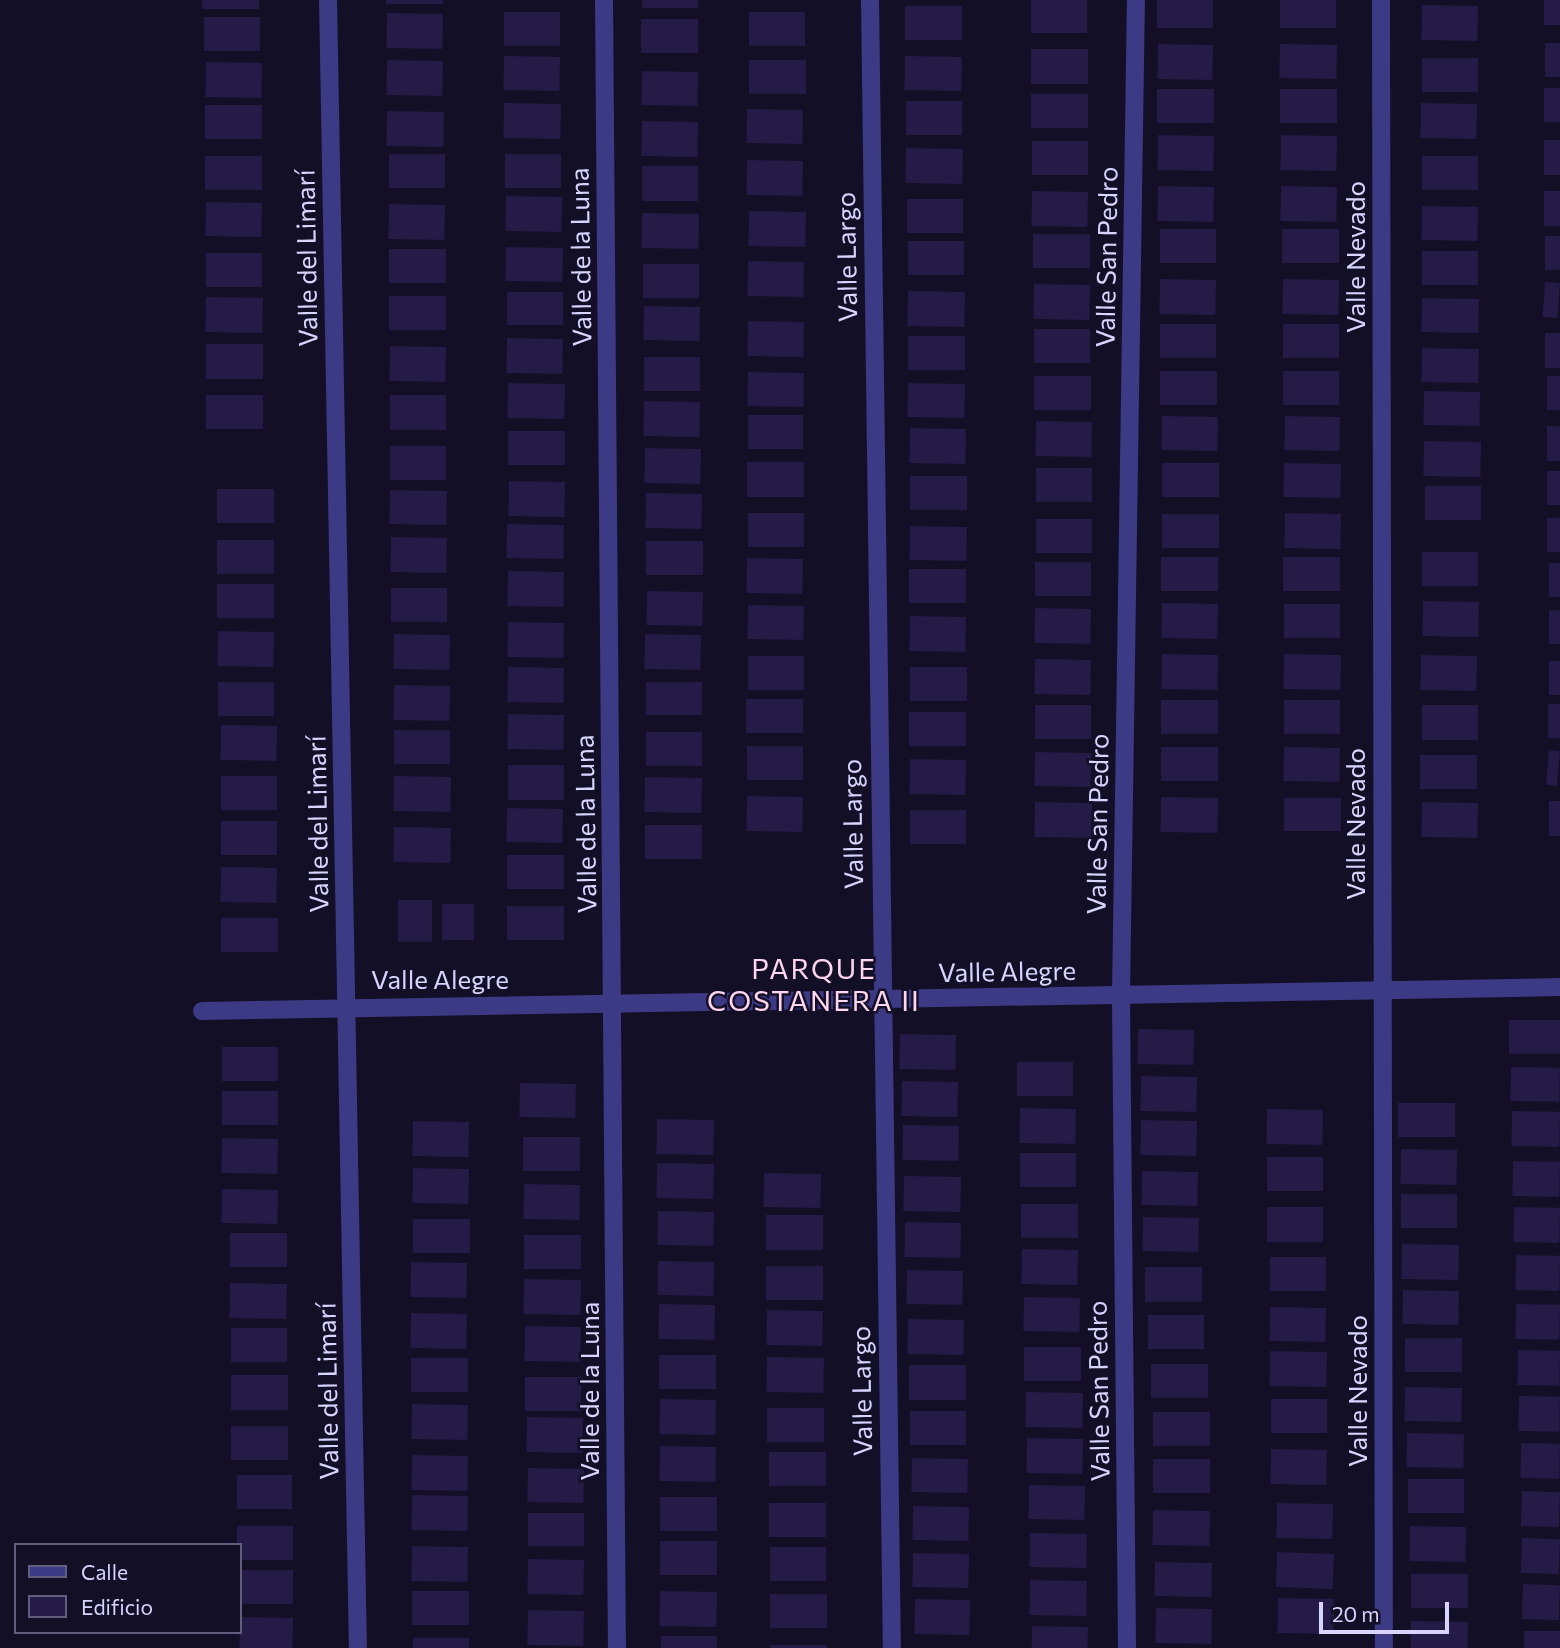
<!DOCTYPE html>
<html>
<head>
<meta charset="utf-8">
<style>
	body { margin:0 }
	#map { position:relative; width:1560px; height:1648px; overflow:hidden; background:#130f26; font-family:Commissioner,sans-serif }
	div>[style] { position:absolute }
	[style*='--x'] { left:calc(var(--x)*1px); top:calc(var(--y)*1px); width:calc(var(--w)*1px); rotate:calc(var(--a)*1deg) }
	.building>* { inset:0; background:#241b47; transform-origin:0 0 }
	.minor>* { height:18px; margin:-9px; padding:0 9px; transform-origin:9px; border-radius:9px; background:#3d3a85 }
	span { translate:-50% -50%; white-space:nowrap; text-align:center; line-height:1.15; -webkit-text-stroke:5px #130f26; paint-order:stroke }
	.street-label { font-size:26px; color:#d9d4ff }
	.neighbourhood-label { font-size:28px; color:#ffd6f0; letter-spacing:2px }
	.legend { position:absolute; left:14px; top:1543px; width:228px; height:91px; box-sizing:border-box; background:#130f26; border:2px solid #625e7d; margin:0; padding:9px 12px; list-style:none; font-size:21px; color:#d9d4ff }
	.legend li { display:flex; align-items:center; gap:14px; height:35px }
	.legend b { width:35px; border:2px solid #625e7d }
	.scale { position:absolute; left:1319px; top:1602px; width:130px; height:32px; box-sizing:border-box; border:4px solid #d9d4ff; border-top:0; padding-left:9px; font-size:21px; line-height:24px; white-space:nowrap; color:#d9d4ff; -webkit-text-stroke:5px #130f26; paint-order:stroke }
</style>
</head>
<body>
<div id="map">
	<div class="building">
		<i style="left:202px;top:0;width:57px;height:9px"></i>
		<i style="left:386px;top:0;width:57px;height:4px"></i>
		<i style="left:642px;top:0;width:56px;height:8px"></i>
		<i style="left:1031px;top:0;width:56px;height:33px"></i>
		<i style="left:1157px;top:0;width:56px;height:28px"></i>
		<i style="left:1280px;top:0;width:56px;height:28px"></i>
		<i style="left:1544px;top:0;width:16px;height:25px"></i>
		<i style="left:1422px;top:5px;width:56px;height:35px;rotate:1deg"></i>
		<i style="left:905px;top:6px;width:57px;height:34px"></i>
		<i style="left:504px;top:12px;width:56px;height:34px"></i>
		<i style="left:749px;top:12px;width:56px;height:34px"></i>
		<i style="left:387px;top:13px;width:56px;height:35px;rotate:1deg"></i>
		<i style="left:204px;top:17px;width:56px;height:34px"></i>
		<i style="left:641px;top:19px;width:57px;height:34px"></i>
		<i style="left:1545px;top:43px;width:15px;height:34px"></i>
		<i style="left:1158px;top:44px;width:55px;height:35px;rotate:1deg"></i>
		<i style="left:1280px;top:44px;width:57px;height:34px;rotate:1deg"></i>
		<i style="left:1031px;top:49px;width:57px;height:35px"></i>
		<i style="left:504px;top:56px;width:56px;height:34px;rotate:1deg"></i>
		<i style="left:905px;top:56px;width:57px;height:34px;rotate:1deg"></i>
		<i style="left:1422px;top:58px;width:56px;height:34px"></i>
		<i style="left:387px;top:60px;width:56px;height:35px;rotate:1deg"></i>
		<i style="left:749px;top:60px;width:57px;height:34px"></i>
		<i style="left:206px;top:62px;width:56px;height:35px;rotate:1deg"></i>
		<i style="left:642px;top:71px;width:56px;height:34px;rotate:1deg"></i>
		<i style="left:1544px;top:88px;width:16px;height:34px"></i>
		<i style="left:1157px;top:89px;width:57px;height:34px"></i>
		<i style="left:1280px;top:89px;width:57px;height:34px"></i>
		<i style="left:1031px;top:94px;width:57px;height:34px"></i>
		<i style="left:906px;top:101px;width:56px;height:34px"></i>
		<i style="left:504px;top:103px;width:57px;height:35px;rotate:1deg"></i>
		<i style="left:1421px;top:103px;width:56px;height:35px;rotate:1deg"></i>
		<i style="left:205px;top:105px;width:57px;height:34px"></i>
		<i style="left:747px;top:109px;width:56px;height:34px;rotate:1deg"></i>
		<i style="left:387px;top:111px;width:57px;height:35px;rotate:1deg"></i>
		<i style="left:642px;top:121px;width:56px;height:35px;rotate:1deg"></i>
		<i style="left:1158px;top:135px;width:56px;height:35px;rotate:1deg"></i>
		<i style="left:1281px;top:135px;width:56px;height:35px;rotate:1deg"></i>
		<i style="left:1544px;top:140px;width:16px;height:35px"></i>
		<i style="left:1032px;top:141px;width:56px;height:34px"></i>
		<i style="left:906px;top:148px;width:57px;height:35px;rotate:1deg"></i>
		<i style="left:389px;top:154px;width:56px;height:34px"></i>
		<i style="left:505px;top:154px;width:56px;height:34px"></i>
		<i style="left:205px;top:156px;width:57px;height:34px"></i>
		<i style="left:1422px;top:156px;width:56px;height:34px"></i>
		<i style="left:747px;top:160px;width:56px;height:35px;rotate:1deg"></i>
		<i style="left:642px;top:166px;width:56px;height:35px"></i>
		<i style="left:1158px;top:186px;width:56px;height:35px;rotate:1deg"></i>
		<i style="left:1281px;top:186px;width:56px;height:35px;rotate:1deg"></i>
		<i style="left:1032px;top:191px;width:56px;height:35px;rotate:1deg"></i>
		<i style="left:1544px;top:191px;width:16px;height:35px"></i>
		<i style="left:506px;top:196px;width:56px;height:35px;rotate:1deg"></i>
		<i style="left:907px;top:199px;width:56px;height:34px"></i>
		<i style="left:206px;top:202px;width:56px;height:34px;rotate:1deg"></i>
		<i style="left:389px;top:204px;width:56px;height:35px;rotate:1deg"></i>
		<i style="left:1422px;top:206px;width:56px;height:34px;rotate:1deg"></i>
		<i style="left:749px;top:211px;width:57px;height:35px;rotate:1deg"></i>
		<i style="left:642px;top:213px;width:57px;height:35px;rotate:1deg"></i>
		<i style="left:1160px;top:229px;width:56px;height:34px"></i>
		<i style="left:1282px;top:229px;width:57px;height:34px"></i>
		<i style="left:1033px;top:234px;width:57px;height:34px"></i>
		<i style="left:1545px;top:236px;width:15px;height:34px"></i>
		<i style="left:908px;top:241px;width:56px;height:34px"></i>
		<i style="left:506px;top:247px;width:57px;height:34px;rotate:1deg"></i>
		<i style="left:389px;top:249px;width:57px;height:34px"></i>
		<i style="left:1422px;top:251px;width:56px;height:34px"></i>
		<i style="left:206px;top:253px;width:56px;height:34px"></i>
		<i style="left:748px;top:261px;width:56px;height:35px;rotate:1deg"></i>
		<i style="left:643px;top:264px;width:56px;height:34px"></i>
		<i style="left:1160px;top:279px;width:56px;height:35px;rotate:1deg"></i>
		<i style="left:1283px;top:279px;width:56px;height:35px;rotate:1deg"></i>
		<i style="left:1545px;top:282px;width:15px;height:35px;rotate:4deg"></i>
		<i style="left:1034px;top:284px;width:56px;height:35px;rotate:1deg"></i>
		<i style="left:908px;top:291px;width:57px;height:35px;rotate:1deg"></i>
		<i style="left:507px;top:292px;width:56px;height:33px"></i>
		<i style="left:389px;top:296px;width:57px;height:34px"></i>
		<i style="left:206px;top:297px;width:57px;height:35px;rotate:1deg"></i>
		<i style="left:1422px;top:298px;width:57px;height:34px;rotate:1deg"></i>
		<i style="left:644px;top:306px;width:56px;height:34px;rotate:1deg"></i>
		<i style="left:748px;top:321px;width:56px;height:35px;rotate:1deg"></i>
		<i style="left:1160px;top:324px;width:56px;height:34px"></i>
		<i style="left:1283px;top:324px;width:56px;height:34px"></i>
		<i style="left:1034px;top:329px;width:56px;height:34px"></i>
		<i style="left:1545px;top:333px;width:15px;height:35px"></i>
		<i style="left:908px;top:336px;width:57px;height:34px"></i>
		<i style="left:507px;top:338px;width:56px;height:35px;rotate:1deg"></i>
		<i style="left:206px;top:344px;width:57px;height:35px"></i>
		<i style="left:390px;top:346px;width:56px;height:35px;rotate:1deg"></i>
		<i style="left:1422px;top:348px;width:57px;height:34px;rotate:1deg"></i>
		<i style="left:644px;top:357px;width:56px;height:34px"></i>
		<i style="left:1160px;top:371px;width:57px;height:34px"></i>
		<i style="left:1283px;top:371px;width:56px;height:34px"></i>
		<i style="left:748px;top:372px;width:56px;height:34px;rotate:1deg"></i>
		<i style="left:1034px;top:376px;width:57px;height:34px"></i>
		<i style="left:1547px;top:376px;width:13px;height:34px"></i>
		<i style="left:508px;top:383px;width:57px;height:35px;rotate:1deg"></i>
		<i style="left:908px;top:383px;width:57px;height:34px;rotate:1deg"></i>
		<i style="left:1424px;top:391px;width:56px;height:34px;rotate:1deg"></i>
		<i style="left:206px;top:395px;width:57px;height:34px"></i>
		<i style="left:390px;top:395px;width:56px;height:35px"></i>
		<i style="left:644px;top:401px;width:56px;height:35px;rotate:1deg"></i>
		<i style="left:748px;top:415px;width:55px;height:34px"></i>
		<i style="left:1162px;top:416px;width:56px;height:34px;rotate:1deg"></i>
		<i style="left:1285px;top:416px;width:55px;height:34px;rotate:1deg"></i>
		<i style="left:1036px;top:421px;width:56px;height:35px;rotate:1deg"></i>
		<i style="left:1547px;top:426px;width:13px;height:35px"></i>
		<i style="left:910px;top:428px;width:56px;height:35px;rotate:1deg"></i>
		<i style="left:508px;top:431px;width:57px;height:34px"></i>
		<i style="left:1424px;top:441px;width:57px;height:35px;rotate:1deg"></i>
		<i style="left:390px;top:446px;width:56px;height:34px"></i>
		<i style="left:645px;top:448px;width:56px;height:35px;rotate:1deg"></i>
		<i style="left:747px;top:462px;width:57px;height:35px"></i>
		<i style="left:1162px;top:463px;width:57px;height:34px"></i>
		<i style="left:1284px;top:463px;width:57px;height:34px;rotate:1deg"></i>
		<i style="left:1036px;top:468px;width:56px;height:34px"></i>
		<i style="left:1547px;top:471px;width:13px;height:34px"></i>
		<i style="left:910px;top:476px;width:57px;height:34px"></i>
		<i style="left:509px;top:481px;width:56px;height:35px;rotate:1deg"></i>
		<i style="left:1425px;top:486px;width:56px;height:34px"></i>
		<i style="left:217px;top:489px;width:57px;height:34px"></i>
		<i style="left:390px;top:490px;width:57px;height:34px;rotate:1deg"></i>
		<i style="left:646px;top:493px;width:56px;height:35px;rotate:1deg"></i>
		<i style="left:748px;top:513px;width:56px;height:34px"></i>
		<i style="left:1285px;top:513px;width:56px;height:35px;rotate:1deg"></i>
		<i style="left:1162px;top:514px;width:57px;height:34px"></i>
		<i style="left:1547px;top:518px;width:13px;height:34px"></i>
		<i style="left:1036px;top:519px;width:56px;height:34px"></i>
		<i style="left:507px;top:524px;width:57px;height:34px;rotate:1deg"></i>
		<i style="left:910px;top:526px;width:57px;height:34px;rotate:1deg"></i>
		<i style="left:391px;top:537px;width:56px;height:35px;rotate:1deg"></i>
		<i style="left:217px;top:540px;width:57px;height:34px"></i>
		<i style="left:646px;top:541px;width:57px;height:34px"></i>
		<i style="left:1422px;top:552px;width:56px;height:34px"></i>
		<i style="left:1161px;top:557px;width:57px;height:34px"></i>
		<i style="left:1283px;top:557px;width:57px;height:34px"></i>
		<i style="left:747px;top:558px;width:56px;height:35px;rotate:1deg"></i>
		<i style="left:1035px;top:562px;width:56px;height:34px"></i>
		<i style="left:1549px;top:563px;width:11px;height:34px"></i>
		<i style="left:909px;top:569px;width:57px;height:34px"></i>
		<i style="left:508px;top:571px;width:56px;height:35px;rotate:1deg"></i>
		<i style="left:217px;top:584px;width:57px;height:34px"></i>
		<i style="left:391px;top:588px;width:56px;height:34px"></i>
		<i style="left:647px;top:591px;width:56px;height:34px;rotate:1deg"></i>
		<i style="left:1423px;top:601px;width:56px;height:35px;rotate:1deg"></i>
		<i style="left:1162px;top:603px;width:56px;height:35px;rotate:1deg"></i>
		<i style="left:1284px;top:604px;width:56px;height:34px"></i>
		<i style="left:748px;top:605px;width:56px;height:34px;rotate:1deg"></i>
		<i style="left:1035px;top:608px;width:56px;height:35px;rotate:1deg"></i>
		<i style="left:1549px;top:610px;width:11px;height:34px"></i>
		<i style="left:910px;top:616px;width:56px;height:35px;rotate:1deg"></i>
		<i style="left:508px;top:622px;width:56px;height:35px;rotate:1deg"></i>
		<i style="left:218px;top:631px;width:56px;height:35px;rotate:1deg"></i>
		<i style="left:394px;top:634px;width:56px;height:35px;rotate:1deg"></i>
		<i style="left:645px;top:634px;width:56px;height:35px;rotate:1deg"></i>
		<i style="left:1162px;top:654px;width:56px;height:35px;rotate:1deg"></i>
		<i style="left:1284px;top:654px;width:57px;height:35px;rotate:1deg"></i>
		<i style="left:1421px;top:655px;width:56px;height:35px;rotate:1deg"></i>
		<i style="left:748px;top:656px;width:56px;height:34px"></i>
		<i style="left:1035px;top:659px;width:56px;height:35px;rotate:1deg"></i>
		<i style="left:1549px;top:661px;width:11px;height:34px"></i>
		<i style="left:508px;top:667px;width:56px;height:35px;rotate:1deg"></i>
		<i style="left:910px;top:667px;width:57px;height:34px"></i>
		<i style="left:218px;top:682px;width:56px;height:34px"></i>
		<i style="left:646px;top:682px;width:56px;height:33px"></i>
		<i style="left:394px;top:685px;width:56px;height:35px;rotate:1deg"></i>
		<i style="left:746px;top:699px;width:57px;height:34px"></i>
		<i style="left:1161px;top:700px;width:57px;height:34px"></i>
		<i style="left:1284px;top:700px;width:56px;height:34px"></i>
		<i style="left:1548px;top:704px;width:12px;height:34px"></i>
		<i style="left:1035px;top:705px;width:56px;height:34px"></i>
		<i style="left:1422px;top:705px;width:56px;height:35px"></i>
		<i style="left:909px;top:712px;width:57px;height:34px"></i>
		<i style="left:508px;top:714px;width:56px;height:35px;rotate:1deg"></i>
		<i style="left:221px;top:725px;width:56px;height:35px;rotate:1deg"></i>
		<i style="left:394px;top:730px;width:56px;height:34px"></i>
		<i style="left:646px;top:732px;width:56px;height:34px"></i>
		<i style="left:747px;top:746px;width:56px;height:34px"></i>
		<i style="left:1161px;top:747px;width:57px;height:34px"></i>
		<i style="left:1284px;top:747px;width:56px;height:34px;rotate:1deg"></i>
		<i style="left:1549px;top:750px;width:11px;height:35px;rotate:5deg"></i>
		<i style="left:1035px;top:752px;width:56px;height:34px;rotate:1deg"></i>
		<i style="left:1420px;top:755px;width:57px;height:34px"></i>
		<i style="left:910px;top:759px;width:56px;height:35px;rotate:1deg"></i>
		<i style="left:508px;top:765px;width:56px;height:35px"></i>
		<i style="left:221px;top:776px;width:56px;height:34px"></i>
		<i style="left:394px;top:776px;width:57px;height:35px;rotate:1deg"></i>
		<i style="left:645px;top:777px;width:57px;height:35px;rotate:1deg"></i>
		<i style="left:747px;top:796px;width:56px;height:35px;rotate:1deg"></i>
		<i style="left:1161px;top:797px;width:57px;height:35px;rotate:1deg"></i>
		<i style="left:1284px;top:798px;width:57px;height:33px"></i>
		<i style="left:1549px;top:801px;width:11px;height:35px"></i>
		<i style="left:1035px;top:802px;width:57px;height:35px;rotate:1deg"></i>
		<i style="left:1422px;top:802px;width:56px;height:35px;rotate:1deg"></i>
		<i style="left:507px;top:808px;width:56px;height:34px;rotate:1deg"></i>
		<i style="left:910px;top:810px;width:56px;height:34px"></i>
		<i style="left:221px;top:821px;width:56px;height:34px"></i>
		<i style="left:645px;top:825px;width:57px;height:34px"></i>
		<i style="left:394px;top:827px;width:57px;height:35px;rotate:1deg"></i>
		<i style="left:507px;top:855px;width:57px;height:34px"></i>
		<i style="left:221px;top:867px;width:56px;height:35px;rotate:1deg"></i>
		<i style="left:398px;top:900px;width:34px;height:42px"></i>
		<i style="left:442px;top:904px;width:32px;height:36px"></i>
		<i style="left:507px;top:906px;width:57px;height:34px"></i>
		<i style="left:221px;top:918px;width:57px;height:34px"></i>
		<i style="left:1509px;top:1020px;width:51px;height:34px"></i>
		<i style="left:1138px;top:1029px;width:56px;height:35px;rotate:1deg"></i>
		<i style="left:900px;top:1034px;width:56px;height:35px;rotate:1deg"></i>
		<i style="left:222px;top:1047px;width:56px;height:34px"></i>
		<i style="left:1017px;top:1062px;width:56px;height:34px"></i>
		<i style="left:1511px;top:1067px;width:49px;height:34px;rotate:1deg"></i>
		<i style="left:1141px;top:1076px;width:56px;height:35px;rotate:1deg"></i>
		<i style="left:902px;top:1081px;width:56px;height:35px;rotate:1deg"></i>
		<i style="left:520px;top:1083px;width:56px;height:34px;rotate:1deg"></i>
		<i style="left:222px;top:1091px;width:56px;height:34px"></i>
		<i style="left:1398px;top:1103px;width:57px;height:34px"></i>
		<i style="left:1020px;top:1108px;width:56px;height:35px;rotate:1deg"></i>
		<i style="left:1267px;top:1109px;width:56px;height:35px;rotate:1deg"></i>
		<i style="left:1512px;top:1111px;width:48px;height:35px;rotate:1deg"></i>
		<i style="left:657px;top:1119px;width:57px;height:35px;rotate:1deg"></i>
		<i style="left:1141px;top:1120px;width:56px;height:35px;rotate:1deg"></i>
		<i style="left:413px;top:1121px;width:56px;height:35px;rotate:1deg"></i>
		<i style="left:903px;top:1125px;width:56px;height:35px;rotate:1deg"></i>
		<i style="left:523px;top:1137px;width:57px;height:34px"></i>
		<i style="left:222px;top:1138px;width:56px;height:35px;rotate:1deg"></i>
		<i style="left:1401px;top:1149px;width:56px;height:35px;rotate:1deg"></i>
		<i style="left:1020px;top:1153px;width:56px;height:34px"></i>
		<i style="left:1267px;top:1157px;width:56px;height:34px"></i>
		<i style="left:1513px;top:1161px;width:47px;height:35px;rotate:1deg"></i>
		<i style="left:657px;top:1163px;width:57px;height:35px;rotate:1deg"></i>
		<i style="left:413px;top:1168px;width:56px;height:35px;rotate:1deg"></i>
		<i style="left:1142px;top:1171px;width:56px;height:34px;rotate:1deg"></i>
		<i style="left:764px;top:1173px;width:57px;height:34px;rotate:1deg"></i>
		<i style="left:904px;top:1176px;width:57px;height:35px;rotate:1deg"></i>
		<i style="left:524px;top:1184px;width:56px;height:35px;rotate:1deg"></i>
		<i style="left:222px;top:1189px;width:56px;height:34px;rotate:1deg"></i>
		<i style="left:1401px;top:1194px;width:56px;height:34px"></i>
		<i style="left:1021px;top:1204px;width:57px;height:34px"></i>
		<i style="left:1323px;top:1207px;width:35px;height:56px;rotate:90deg"></i>
		<i style="left:1514px;top:1207px;width:46px;height:35px;rotate:1deg"></i>
		<i style="left:658px;top:1211px;width:56px;height:34px;rotate:1deg"></i>
		<i style="left:766px;top:1215px;width:57px;height:35px"></i>
		<i style="left:1143px;top:1217px;width:56px;height:34px;rotate:1deg"></i>
		<i style="left:413px;top:1219px;width:57px;height:34px"></i>
		<i style="left:905px;top:1222px;width:56px;height:35px;rotate:1deg"></i>
		<i style="left:230px;top:1233px;width:57px;height:34px"></i>
		<i style="left:524px;top:1235px;width:57px;height:34px"></i>
		<i style="left:1402px;top:1244px;width:57px;height:35px;rotate:1deg"></i>
		<i style="left:1022px;top:1249px;width:56px;height:35px;rotate:1deg"></i>
		<i style="left:1516px;top:1255px;width:44px;height:35px;rotate:1deg"></i>
		<i style="left:1270px;top:1257px;width:56px;height:34px"></i>
		<i style="left:658px;top:1261px;width:56px;height:34px;rotate:1deg"></i>
		<i style="left:411px;top:1262px;width:56px;height:35px;rotate:1deg"></i>
		<i style="left:766px;top:1266px;width:57px;height:34px"></i>
		<i style="left:1145px;top:1267px;width:57px;height:35px"></i>
		<i style="left:907px;top:1270px;width:56px;height:34px;rotate:1deg"></i>
		<i style="left:524px;top:1279px;width:57px;height:35px;rotate:1deg"></i>
		<i style="left:230px;top:1283px;width:57px;height:35px;rotate:1deg"></i>
		<i style="left:1403px;top:1290px;width:56px;height:34px;rotate:1deg"></i>
		<i style="left:1024px;top:1297px;width:56px;height:34px;rotate:1deg"></i>
		<i style="left:659px;top:1304px;width:56px;height:35px;rotate:1deg"></i>
		<i style="left:1516px;top:1304px;width:44px;height:35px;rotate:1deg"></i>
		<i style="left:1270px;top:1307px;width:56px;height:34px;rotate:1deg"></i>
		<i style="left:767px;top:1310px;width:56px;height:35px;rotate:1deg"></i>
		<i style="left:411px;top:1313px;width:56px;height:35px;rotate:1deg"></i>
		<i style="left:1148px;top:1315px;width:56px;height:34px"></i>
		<i style="left:908px;top:1319px;width:56px;height:35px;rotate:1deg"></i>
		<i style="left:525px;top:1326px;width:56px;height:35px;rotate:1deg"></i>
		<i style="left:231px;top:1328px;width:56px;height:34px"></i>
		<i style="left:1405px;top:1338px;width:57px;height:34px"></i>
		<i style="left:1024px;top:1347px;width:57px;height:34px"></i>
		<i style="left:1518px;top:1350px;width:42px;height:35px;rotate:1deg"></i>
		<i style="left:1270px;top:1351px;width:57px;height:35px;rotate:1deg"></i>
		<i style="left:659px;top:1355px;width:57px;height:34px"></i>
		<i style="left:767px;top:1357px;width:57px;height:35px;rotate:1deg"></i>
		<i style="left:411px;top:1358px;width:57px;height:34px"></i>
		<i style="left:1151px;top:1364px;width:57px;height:34px"></i>
		<i style="left:909px;top:1365px;width:57px;height:35px"></i>
		<i style="left:231px;top:1375px;width:57px;height:35px"></i>
		<i style="left:525px;top:1377px;width:56px;height:34px"></i>
		<i style="left:1405px;top:1387px;width:57px;height:34px;rotate:1deg"></i>
		<i style="left:1026px;top:1392px;width:57px;height:35px;rotate:1deg"></i>
		<i style="left:1519px;top:1396px;width:41px;height:35px;rotate:1deg"></i>
		<i style="left:660px;top:1399px;width:56px;height:35px;rotate:1deg"></i>
		<i style="left:1271px;top:1399px;width:56px;height:34px"></i>
		<i style="left:412px;top:1404px;width:56px;height:35px;rotate:1deg"></i>
		<i style="left:767px;top:1408px;width:57px;height:34px"></i>
		<i style="left:910px;top:1411px;width:56px;height:34px"></i>
		<i style="left:1153px;top:1412px;width:57px;height:34px"></i>
		<i style="left:527px;top:1417px;width:56px;height:35px;rotate:1deg"></i>
		<i style="left:231px;top:1426px;width:57px;height:34px"></i>
		<i style="left:1407px;top:1433px;width:57px;height:34px;rotate:1deg"></i>
		<i style="left:1027px;top:1438px;width:56px;height:35px;rotate:1deg"></i>
		<i style="left:1521px;top:1443px;width:39px;height:35px;rotate:1deg"></i>
		<i style="left:660px;top:1446px;width:56px;height:35px;rotate:1deg"></i>
		<i style="left:1271px;top:1449px;width:56px;height:35px;rotate:1deg"></i>
		<i style="left:769px;top:1452px;width:57px;height:34px"></i>
		<i style="left:412px;top:1455px;width:56px;height:35px;rotate:1deg"></i>
		<i style="left:912px;top:1458px;width:56px;height:34px;rotate:1deg"></i>
		<i style="left:1153px;top:1459px;width:57px;height:34px"></i>
		<i style="left:528px;top:1468px;width:56px;height:34px;rotate:1deg"></i>
		<i style="left:237px;top:1475px;width:55px;height:34px"></i>
		<i style="left:1408px;top:1479px;width:56px;height:34px"></i>
		<i style="left:1029px;top:1485px;width:56px;height:34px;rotate:1deg"></i>
		<i style="left:1522px;top:1491px;width:38px;height:35px;rotate:2deg"></i>
		<i style="left:412px;top:1495px;width:56px;height:35px;rotate:1deg"></i>
		<i style="left:660px;top:1497px;width:57px;height:34px"></i>
		<i style="left:769px;top:1503px;width:57px;height:34px"></i>
		<i style="left:1277px;top:1503px;width:56px;height:35px;rotate:1deg"></i>
		<i style="left:913px;top:1506px;width:56px;height:34px;rotate:1deg"></i>
		<i style="left:1153px;top:1510px;width:57px;height:35px;rotate:1deg"></i>
		<i style="left:528px;top:1513px;width:56px;height:33px"></i>
		<i style="left:237px;top:1526px;width:56px;height:34px"></i>
		<i style="left:1410px;top:1526px;width:56px;height:35px;rotate:1deg"></i>
		<i style="left:1030px;top:1533px;width:57px;height:34px;rotate:1deg"></i>
		<i style="left:1522px;top:1538px;width:38px;height:35px;rotate:2deg"></i>
		<i style="left:660px;top:1541px;width:57px;height:34px"></i>
		<i style="left:412px;top:1546px;width:56px;height:35px;rotate:1deg"></i>
		<i style="left:770px;top:1547px;width:56px;height:34px"></i>
		<i style="left:913px;top:1553px;width:56px;height:34px;rotate:1deg"></i>
		<i style="left:1334px;top:1554px;width:35px;height:57px;rotate:92deg"></i>
		<i style="left:528px;top:1559px;width:56px;height:35px;rotate:1deg"></i>
		<i style="left:1155px;top:1562px;width:57px;height:34px;rotate:1deg"></i>
		<i style="left:240px;top:1570px;width:53px;height:34px"></i>
		<i style="left:1411px;top:1574px;width:57px;height:34px"></i>
		<i style="left:1030px;top:1580px;width:57px;height:35px;rotate:1deg"></i>
		<i style="left:1523px;top:1584px;width:37px;height:35px;rotate:2deg"></i>
		<i style="left:412px;top:1591px;width:57px;height:34px"></i>
		<i style="left:660px;top:1591px;width:57px;height:35px;rotate:1deg"></i>
		<i style="left:770px;top:1594px;width:57px;height:34px"></i>
		<i style="left:1278px;top:1598px;width:56px;height:35px;rotate:1deg"></i>
		<i style="left:915px;top:1599px;width:55px;height:35px;rotate:1deg"></i>
		<i style="left:1156px;top:1608px;width:56px;height:35px;rotate:1deg"></i>
		<i style="left:528px;top:1610px;width:56px;height:35px;rotate:1deg"></i>
		<i style="left:240px;top:1617px;width:53px;height:31px;rotate:1deg"></i>
		<i style="left:1411px;top:1621px;width:57px;height:27px;rotate:1deg"></i>
		<i style="left:1032px;top:1626px;width:56px;height:22px;rotate:1deg"></i>
		<i style="left:1524px;top:1631px;width:36px;height:17px"></i>
		<i style="left:661px;top:1636px;width:56px;height:12px"></i>
		<i style="left:413px;top:1638px;width:56px;height:10px"></i>
		<i style="left:770px;top:1645px;width:57px;height:3px"></i>
	</div>
	<div class="minor">
		<i style="--x:328;--y:0;--w:1648;--a:88.96"></i>
		<i style="--x:604;--y:0;--w:1648;--a:89.55"></i>
		<i style="--x:870;--y:0;--w:1648;--a:89.24"></i>
		<i style="--x:1381;--y:0;--w:1648;--a:89.9"></i>
		<i style="--x:202;--y:1011;--w:1358;--a:-1.01"></i>
		<i style="--x:1127;--y:1648;--w:653;--a:-90.53"></i>
		<i style="--x:1121;--y:995;--w:995;--a:-89.14"></i>
	</div>
	<div class="street-label">
		<span style="left:580px;top:257px;rotate:-91deg">Valle de la Luna</span>
		<span style="left:846px;top:257px;rotate:-91deg">Valle Largo</span>
		<span style="left:1106px;top:257px;rotate:-89deg">Valle San Pedro</span>
		<span style="left:1355px;top:257px;rotate:-90deg">Valle Nevado</span>
		<span style="left:306px;top:258px;rotate:-91deg">Valle del Limarí</span>
		<span style="left:317px;top:824px;rotate:-91deg">Valle del Limarí</span>
		<span style="left:585px;top:824px;rotate:-91deg">Valle de la Luna</span>
		<span style="left:852px;top:824px;rotate:-91deg">Valle Largo</span>
		<span style="left:1097px;top:824px;rotate:-89deg">Valle San Pedro</span>
		<span style="left:1355px;top:824px;rotate:-90deg">Valle Nevado</span>
		<span style="left:1007px;top:971px;rotate:-1deg">Valle Alegre</span>
		<span style="left:440px;top:979px">Valle Alegre</span>
		<span style="left:327px;top:1391px;rotate:-91deg">Valle del Limarí</span>
		<span style="left:589px;top:1391px;rotate:-90deg">Valle de la Luna</span>
		<span style="left:861px;top:1391px;rotate:-91deg">Valle Largo</span>
		<span style="left:1098px;top:1391px;rotate:-91deg">Valle San Pedro</span>
		<span style="left:1357px;top:1391px;rotate:-90deg">Valle Nevado</span>
	</div>
	<div class="neighbourhood-label">
		<span style="left:814px;top:984px">PARQUE<br>COSTANERA II</span>
	</div>
	<ul class="legend">
	<li><b style="height:9px;background:#3d3a85"></b>Calle</li>
	<li><b style="height:19px;background:#241b47"></b>Edificio</li>
	</ul>
	<div class="scale">20 m</div>
</div>
</body>
</html>
